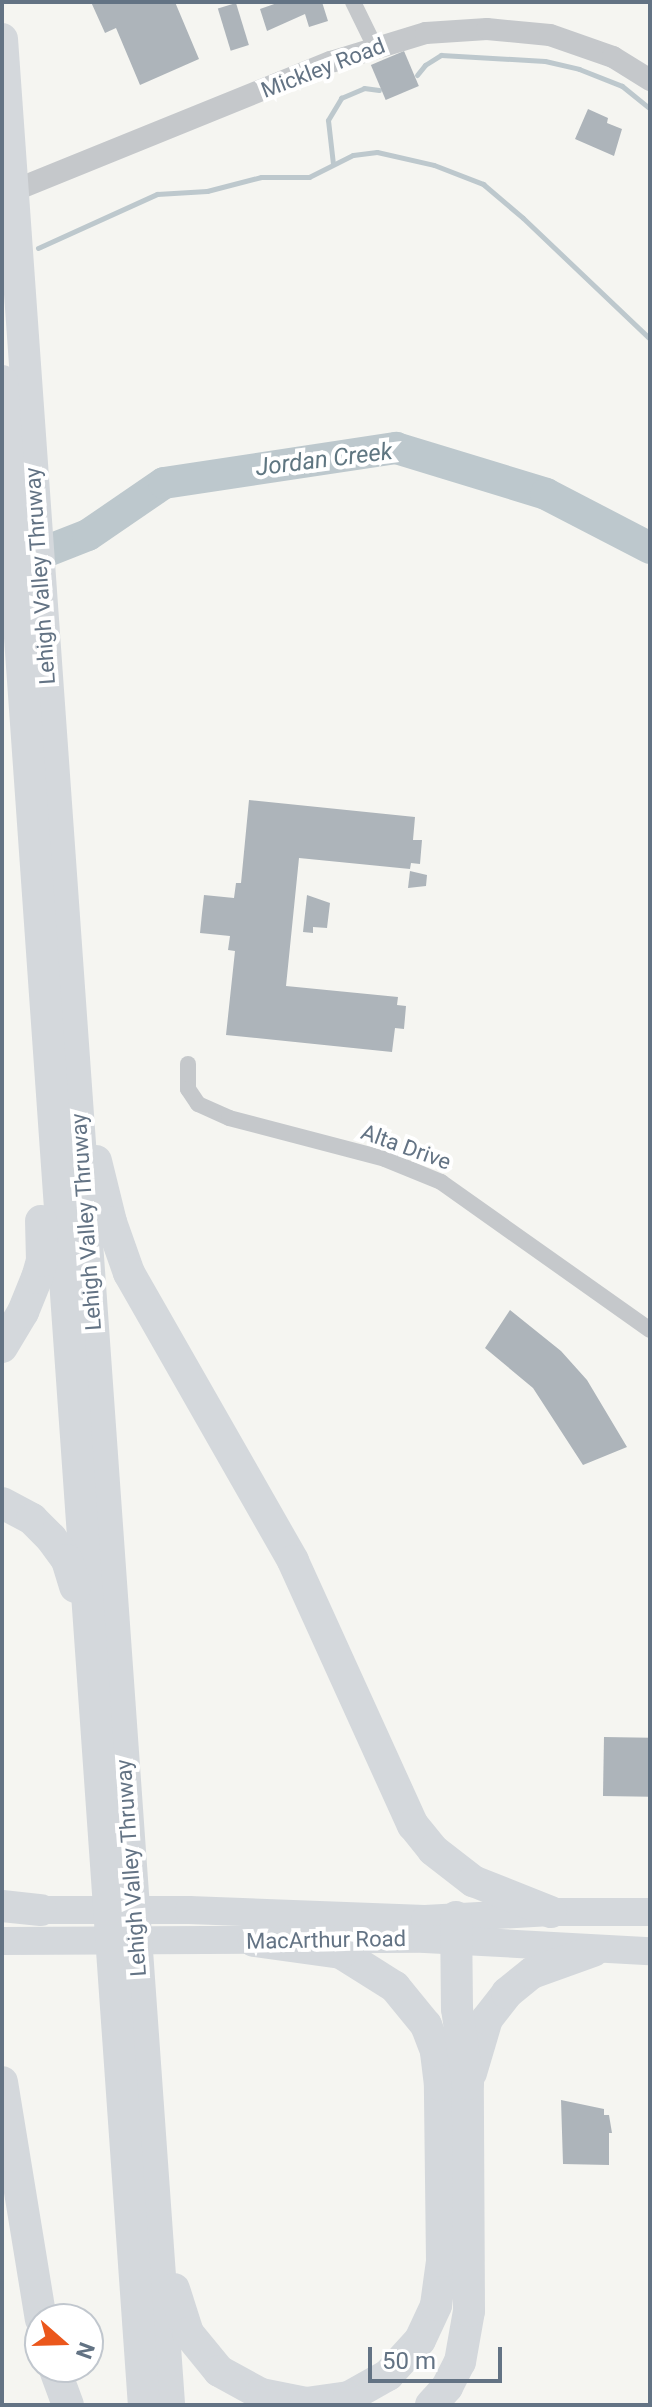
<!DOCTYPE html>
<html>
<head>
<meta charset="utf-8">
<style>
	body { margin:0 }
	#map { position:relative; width:652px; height:2407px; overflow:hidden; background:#f5f5f1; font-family:Roboto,sans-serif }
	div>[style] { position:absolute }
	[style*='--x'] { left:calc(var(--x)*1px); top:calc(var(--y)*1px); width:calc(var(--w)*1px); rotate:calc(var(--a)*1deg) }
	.stream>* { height:5px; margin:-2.5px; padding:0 2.5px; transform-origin:2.5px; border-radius:2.5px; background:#bdc8cd }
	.river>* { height:32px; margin:-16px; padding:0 16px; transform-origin:16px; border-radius:16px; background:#bdc8cd }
	.building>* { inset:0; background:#adb4ba; transform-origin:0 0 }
	.minor>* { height:16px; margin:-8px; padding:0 8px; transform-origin:8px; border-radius:8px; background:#c5c8cb }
	.tertiary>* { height:22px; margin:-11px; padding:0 11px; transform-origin:11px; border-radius:11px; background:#c5c8cb }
	.trunk>* { height:28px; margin:-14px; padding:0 14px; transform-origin:14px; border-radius:14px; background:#d4d8dc }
	.motorway>* { height:32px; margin:-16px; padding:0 16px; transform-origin:16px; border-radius:16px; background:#d4d8dc }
	span { translate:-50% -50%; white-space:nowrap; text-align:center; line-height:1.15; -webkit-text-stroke:8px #fff; paint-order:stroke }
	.street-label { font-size:22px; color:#637384 }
	.water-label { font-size:24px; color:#5f7681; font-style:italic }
	.frame { position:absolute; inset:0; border:4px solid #637384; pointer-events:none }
	.north { position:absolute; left:24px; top:2303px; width:80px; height:80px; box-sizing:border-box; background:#fff; border:2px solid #c1c7ce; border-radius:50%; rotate:110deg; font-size:22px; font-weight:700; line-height:32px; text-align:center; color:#637384 }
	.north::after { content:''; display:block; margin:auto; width:28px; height:36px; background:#eb571c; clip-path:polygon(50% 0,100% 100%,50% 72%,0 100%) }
	.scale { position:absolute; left:368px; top:2347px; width:134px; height:36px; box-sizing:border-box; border:4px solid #637384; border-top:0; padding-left:10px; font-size:24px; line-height:28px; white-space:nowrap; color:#637384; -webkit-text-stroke:6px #fff; paint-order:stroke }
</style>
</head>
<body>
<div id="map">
	<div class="stream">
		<i style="--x:417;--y:75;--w:13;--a:-51"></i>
		<i style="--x:425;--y:65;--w:19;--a:-32"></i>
		<i style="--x:441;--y:55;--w:104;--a:3.3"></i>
		<i style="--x:545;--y:61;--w:35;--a:13"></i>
		<i style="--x:579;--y:69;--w:46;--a:21.6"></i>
		<i style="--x:622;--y:86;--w:36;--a:39"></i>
		<i style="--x:333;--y:164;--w:44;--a:-96.5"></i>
		<i style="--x:328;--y:120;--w:26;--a:-59"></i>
		<i style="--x:341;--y:98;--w:25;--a:-23"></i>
		<i style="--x:364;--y:88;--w:15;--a:8"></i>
		<i style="--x:38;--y:248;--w:131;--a:-24.4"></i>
		<i style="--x:157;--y:194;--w:50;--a:-3.4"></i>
		<i style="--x:207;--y:191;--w:56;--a:-14.5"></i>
		<i style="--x:261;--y:177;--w:48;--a:0"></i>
		<i style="--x:309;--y:177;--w:49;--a:-26.6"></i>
		<i style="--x:353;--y:155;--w:24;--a:-7"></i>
		<i style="--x:377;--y:152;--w:58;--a:12.8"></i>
		<i style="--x:434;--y:165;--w:53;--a:21.2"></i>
		<i style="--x:483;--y:184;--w:52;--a:40.4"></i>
		<i style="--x:523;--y:218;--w:175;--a:43.6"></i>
	</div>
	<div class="river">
		<i style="--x:14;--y:564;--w:79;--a:-21.4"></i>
		<i style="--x:88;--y:535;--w:92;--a:-34.4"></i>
		<i style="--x:164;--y:483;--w:235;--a:-8.6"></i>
		<i style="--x:396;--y:448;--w:157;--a:17"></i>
		<i style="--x:546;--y:494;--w:117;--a:27.4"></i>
	</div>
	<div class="building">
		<i style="clip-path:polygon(91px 2px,175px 2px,199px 59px,140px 85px,116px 28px,105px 33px)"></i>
		<i style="clip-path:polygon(280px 2px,322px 2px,328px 21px,309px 27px,305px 14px,267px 31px,260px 9px)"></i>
		<i style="left:236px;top:3px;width:44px;height:19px;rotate:73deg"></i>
		<i style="left:404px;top:51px;width:38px;height:36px;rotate:67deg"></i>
		<i style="clip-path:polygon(588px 109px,608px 118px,607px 123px,622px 129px,614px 156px,575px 139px)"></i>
		<i style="clip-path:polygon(249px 800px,415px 817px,413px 840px,422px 840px,420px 864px,411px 863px,410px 869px,299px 858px,286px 986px,398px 997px,397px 1005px,406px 1006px,404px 1029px,395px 1028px,392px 1052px,226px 1035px,235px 951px,228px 950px,230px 936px,200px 933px,202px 913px,204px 895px,234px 898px,236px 883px,241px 883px)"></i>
		<i style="clip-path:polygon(410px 871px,427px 875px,426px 886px,408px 888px)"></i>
		<i style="clip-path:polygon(307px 895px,330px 903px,327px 928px,313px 927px,313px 933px,303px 932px)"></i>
		<i style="clip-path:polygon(510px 1310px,561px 1351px,587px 1380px,627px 1447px,583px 1465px,533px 1388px,485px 1348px)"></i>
		<i style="left:604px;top:1737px;width:46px;height:59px;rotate:1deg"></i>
		<i style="clip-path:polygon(561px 2100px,604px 2109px,604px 2115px,609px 2115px,612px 2133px,609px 2133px,609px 2165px,563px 2164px)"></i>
	</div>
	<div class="minor">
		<i style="--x:353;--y:2;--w:50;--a:63.9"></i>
		<i style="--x:188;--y:1064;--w:25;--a:90"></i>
		<i style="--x:188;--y:1089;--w:18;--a:56"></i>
		<i style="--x:198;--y:1104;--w:34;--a:24"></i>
		<i style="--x:229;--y:1118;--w:161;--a:14.7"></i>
		<i style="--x:385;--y:1159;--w:61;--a:22.3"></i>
		<i style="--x:441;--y:1182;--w:256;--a:35.3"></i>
	</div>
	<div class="tertiary">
		<i style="--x:3;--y:195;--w:354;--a:-22.1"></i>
		<i style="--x:331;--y:62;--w:99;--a:-17"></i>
		<i style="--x:426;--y:33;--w:61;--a:-3.8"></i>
		<i style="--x:487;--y:29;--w:63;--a:5.4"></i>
		<i style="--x:550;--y:35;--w:67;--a:19.2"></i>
		<i style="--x:613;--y:57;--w:44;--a:31.9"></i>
	</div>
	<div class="trunk">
		<i style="--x:41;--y:1910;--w:148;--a:0"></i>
		<i style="--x:189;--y:1910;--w:236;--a:2.2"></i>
		<i style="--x:425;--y:1919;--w:126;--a:-3.2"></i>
		<i style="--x:551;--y:1912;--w:99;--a:0"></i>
		<i style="--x:2;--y:1941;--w:423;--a:-0.3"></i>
		<i style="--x:425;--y:1939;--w:225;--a:3.1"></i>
	</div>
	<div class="motorway">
		<i style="--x:2;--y:39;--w:2372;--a:85.96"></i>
		<i style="--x:2;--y:381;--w:2029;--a:85.99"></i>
		<i style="--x:96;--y:1161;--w:63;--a:76.2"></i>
		<i style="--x:111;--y:1222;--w:54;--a:70.6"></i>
		<i style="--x:129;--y:1273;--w:331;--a:60.3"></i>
		<i style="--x:293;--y:1561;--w:290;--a:65.6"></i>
		<i style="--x:413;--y:1825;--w:32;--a:51"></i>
		<i style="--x:433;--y:1850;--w:51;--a:37.8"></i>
		<i style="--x:473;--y:1881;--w:84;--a:21.7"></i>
		<i style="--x:2;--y:1347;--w:41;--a:-59"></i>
		<i style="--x:23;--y:1312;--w:37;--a:-68"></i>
		<i style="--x:37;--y:1278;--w:18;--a:-74"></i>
		<i style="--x:42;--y:1261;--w:40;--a:-91.4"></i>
		<i style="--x:2;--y:1503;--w:34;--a:28"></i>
		<i style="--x:32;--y:1519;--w:27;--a:45"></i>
		<i style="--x:51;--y:1538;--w:27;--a:54"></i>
		<i style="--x:67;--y:1560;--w:28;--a:73"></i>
		<i style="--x:2;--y:1906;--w:39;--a:6"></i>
		<i style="--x:471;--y:2073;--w:56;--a:-73.5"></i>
		<i style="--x:487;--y:2019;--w:33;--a:-52"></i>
		<i style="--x:507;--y:1993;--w:32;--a:-39"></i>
		<i style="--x:532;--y:1973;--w:65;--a:-19.8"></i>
		<i style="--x:2;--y:2082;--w:240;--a:80.7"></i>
		<i style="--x:174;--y:2289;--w:46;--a:72.3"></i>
		<i style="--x:188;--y:2333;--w:49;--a:50.8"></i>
		<i style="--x:219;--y:2371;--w:48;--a:28.7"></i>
		<i style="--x:261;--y:2394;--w:46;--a:11.3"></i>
		<i style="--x:306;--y:2403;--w:43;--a:-7.9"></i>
		<i style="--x:349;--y:2397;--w:45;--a:-29.4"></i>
		<i style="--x:388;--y:2375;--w:47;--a:-47.6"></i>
		<i style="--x:420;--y:2340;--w:38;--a:-65"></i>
		<i style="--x:436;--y:2305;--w:44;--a:-82.2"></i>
		<i style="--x:442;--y:2261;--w:176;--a:-90.7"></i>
		<i style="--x:440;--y:2085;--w:34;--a:-97"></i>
		<i style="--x:436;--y:2051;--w:28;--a:-111"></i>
		<i style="--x:426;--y:2025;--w:49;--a:-129.2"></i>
		<i style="--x:395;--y:1987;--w:64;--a:-147.8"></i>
		<i style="--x:341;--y:1953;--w:88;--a:-172.1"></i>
		<i style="--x:54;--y:2367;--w:40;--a:69.8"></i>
		<i style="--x:431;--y:2405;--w:24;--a:-48"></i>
		<i style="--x:447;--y:2387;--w:28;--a:-63"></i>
		<i style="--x:460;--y:2362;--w:52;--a:-80"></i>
		<i style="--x:469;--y:2311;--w:227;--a:-90.3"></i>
		<i style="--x:468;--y:2084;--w:76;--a:-98.3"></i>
		<i style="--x:457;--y:2009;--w:92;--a:-90.6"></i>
	</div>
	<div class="street-label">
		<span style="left:323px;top:68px;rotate:-21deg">Mickley Road</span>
		<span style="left:40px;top:576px;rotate:-94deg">Lehigh Valley Thruway</span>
		<span style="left:406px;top:1147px;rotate:20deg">Alta Drive</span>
		<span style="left:86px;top:1222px;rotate:-94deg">Lehigh Valley Thruway</span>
		<span style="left:131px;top:1868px;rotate:-94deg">Lehigh Valley Thruway</span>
		<span style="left:326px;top:1940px;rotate:-1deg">MacArthur Road</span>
	</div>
	<div class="water-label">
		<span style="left:324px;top:460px;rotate:-7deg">Jordan Creek</span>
	</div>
	<div class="frame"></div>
	<div class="north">N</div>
	<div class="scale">50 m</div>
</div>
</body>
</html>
